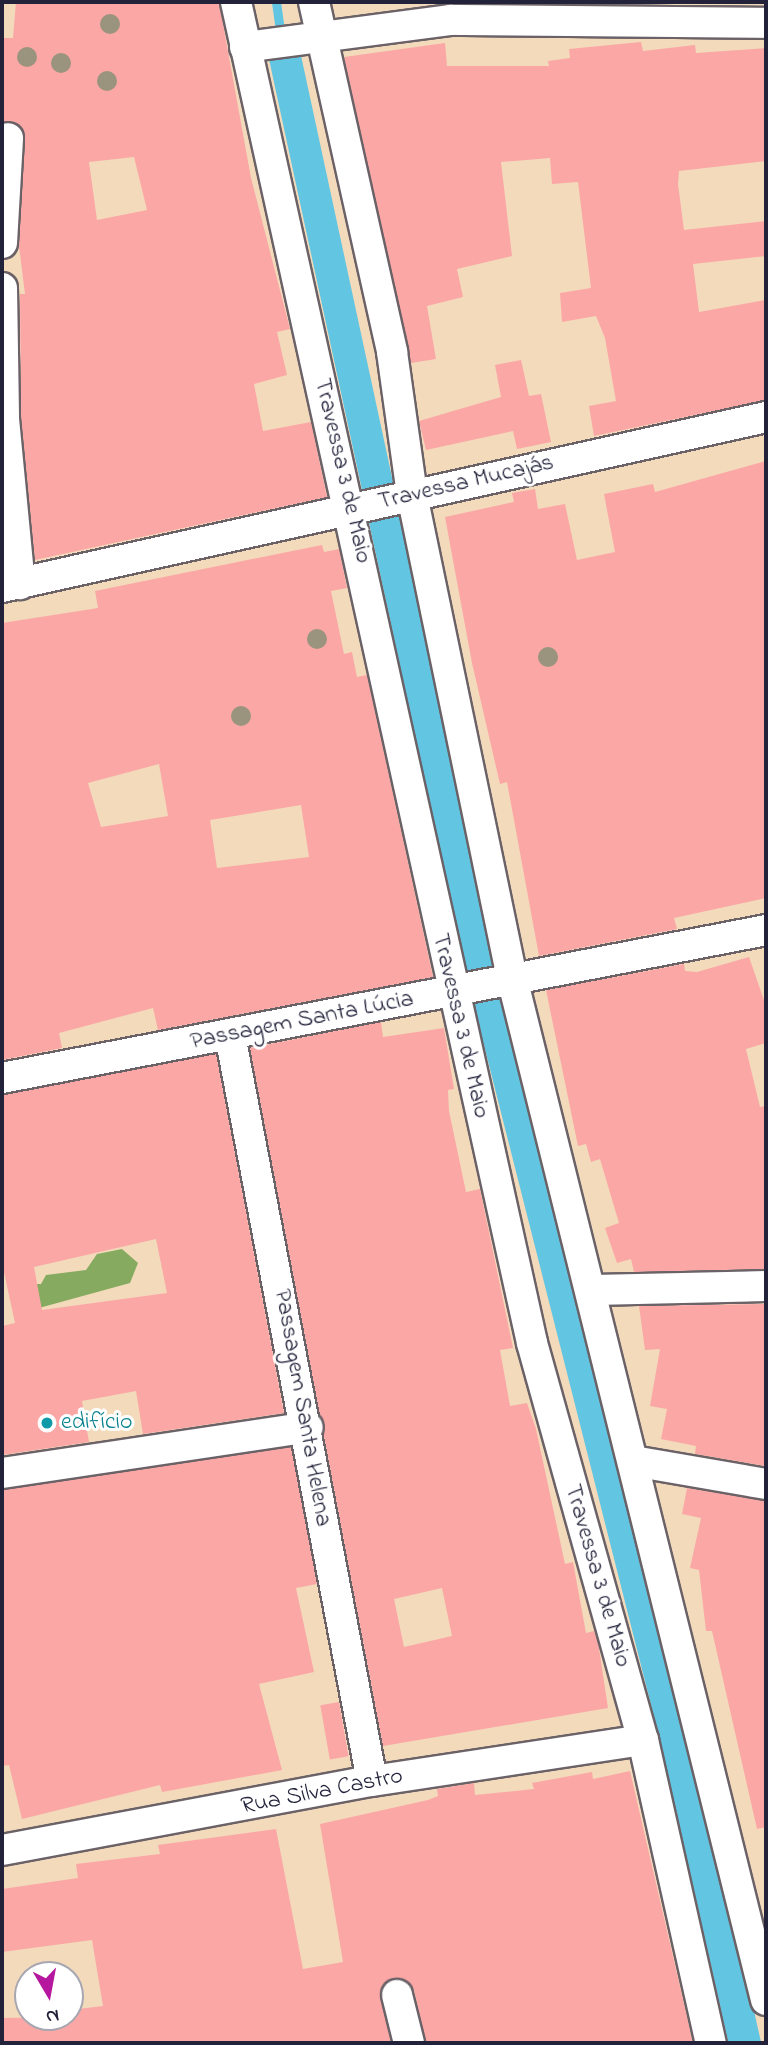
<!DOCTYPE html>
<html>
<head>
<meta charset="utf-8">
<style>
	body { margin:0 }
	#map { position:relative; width:768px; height:2045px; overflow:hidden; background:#f3dabb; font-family:"Indie Flower",sans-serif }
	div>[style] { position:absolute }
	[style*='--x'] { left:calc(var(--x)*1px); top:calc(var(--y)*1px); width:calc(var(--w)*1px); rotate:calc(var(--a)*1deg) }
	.forest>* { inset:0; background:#86ab60 }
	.stream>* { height:9px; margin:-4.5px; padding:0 4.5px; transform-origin:4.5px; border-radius:4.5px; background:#62c5e1 }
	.canal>* { height:32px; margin:-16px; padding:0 16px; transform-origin:16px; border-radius:16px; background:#62c5e1 }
	.building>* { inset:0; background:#fba7a6; transform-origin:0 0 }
	.roads { filter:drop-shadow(2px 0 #6b6268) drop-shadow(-2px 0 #6b6268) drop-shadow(0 2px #6b6268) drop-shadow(0 -2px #6b6268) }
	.minor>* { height:30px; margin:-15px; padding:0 15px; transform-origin:15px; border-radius:15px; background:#fff }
	.trees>* { width:20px; height:20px; margin:-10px; border-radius:50%; background:#9a947e }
	.dots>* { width:19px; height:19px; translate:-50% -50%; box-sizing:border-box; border:4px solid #fff; border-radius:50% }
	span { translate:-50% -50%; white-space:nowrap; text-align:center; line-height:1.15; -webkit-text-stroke:6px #fff; paint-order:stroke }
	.street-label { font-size:24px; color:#22223b }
	.culture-label { font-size:24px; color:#0d838f }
	.left { translate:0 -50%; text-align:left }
	.frame { position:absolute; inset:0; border:4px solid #22223b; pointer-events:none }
	.north { position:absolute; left:14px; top:1961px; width:70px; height:70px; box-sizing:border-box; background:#fff; border:2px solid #a7a7b1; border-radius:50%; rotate:170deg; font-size:19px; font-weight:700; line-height:28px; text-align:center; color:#22223b }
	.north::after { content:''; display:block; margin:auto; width:24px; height:32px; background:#b5179e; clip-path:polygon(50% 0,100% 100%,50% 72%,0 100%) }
</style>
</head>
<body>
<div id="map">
	<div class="forest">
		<i style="clip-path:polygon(122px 1249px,138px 1263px,130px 1283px,39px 1308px,30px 1284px,41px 1284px,46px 1275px,86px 1270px,97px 1254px)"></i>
	</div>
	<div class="stream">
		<i style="--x:276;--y:2;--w:37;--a:82"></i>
	</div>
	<div class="canal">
		<i style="--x:283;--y:48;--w:958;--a:77.82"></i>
		<i style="--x:485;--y:984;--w:782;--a:75.79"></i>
		<i style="--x:677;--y:1742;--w:309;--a:77.3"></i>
	</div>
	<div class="building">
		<i style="clip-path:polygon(evenodd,16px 2px,219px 2px,251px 178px,290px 329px,277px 332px,287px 375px,254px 384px,263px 431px,311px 422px,327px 497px,35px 560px,21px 418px,20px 294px,25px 294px,19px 246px,25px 139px,18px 124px,2px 122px,2px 38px,13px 38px,16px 2px,134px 157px,147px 210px,97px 220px,89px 162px,134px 157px)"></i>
		<i style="clip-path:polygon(641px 42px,643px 51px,695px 45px,696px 53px,766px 48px,766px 161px,679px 171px,678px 184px,684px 230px,766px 221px,766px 256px,693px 264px,699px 312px,766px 300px,766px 400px,594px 436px,589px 406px,616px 401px,605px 338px,596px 316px,562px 322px,560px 293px,591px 288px,578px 182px,552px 184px,550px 158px,501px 162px,512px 256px,457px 269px,463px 297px,427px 306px,436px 359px,411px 363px,344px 57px,445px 43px,447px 66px,549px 66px,548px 61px,570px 58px,569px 49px)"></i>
		<i style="clip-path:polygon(521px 360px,529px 396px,541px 394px,551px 442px,517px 449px,513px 431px,426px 450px,419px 421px,501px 397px,495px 365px)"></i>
		<i style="clip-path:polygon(766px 461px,766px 898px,674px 918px,677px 929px,539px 956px,507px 782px,500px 784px,472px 663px,445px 517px,514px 502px,512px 493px,535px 489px,538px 509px,565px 504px,577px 560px,615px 552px,604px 494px,653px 484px,655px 492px)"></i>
		<i style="clip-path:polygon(evenodd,322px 545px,324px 552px,339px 549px,347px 588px,331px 591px,344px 654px,352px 652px,357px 677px,367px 675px,433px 977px,158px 1030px,153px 1008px,59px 1033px,62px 1048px,2px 1060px,2px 623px,98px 608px,95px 591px,322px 545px,159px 764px,168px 816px,101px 827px,88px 783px,159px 764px,322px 545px,301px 805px,309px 857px,217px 868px,210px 820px,301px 805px)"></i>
		<i style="clip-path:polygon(749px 957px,766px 1006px,766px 1043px,746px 1049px,760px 1107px,766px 1106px,766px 1269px,634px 1272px,631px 1259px,617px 1263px,605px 1228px,619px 1223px,600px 1159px,591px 1162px,586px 1144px,578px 1146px,546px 990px,684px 964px,685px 971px,697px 972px)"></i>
		<i style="clip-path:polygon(evenodd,381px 1022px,383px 1037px,444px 1028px,454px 1089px,448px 1090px,449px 1111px,466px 1192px,480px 1189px,513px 1348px,500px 1350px,510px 1406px,527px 1403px,536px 1429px,565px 1564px,573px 1562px,586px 1633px,594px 1631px,598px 1642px,608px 1708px,383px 1746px,250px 1048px,381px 1022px,442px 1588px,452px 1636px,404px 1647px,394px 1599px,442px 1588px)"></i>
		<i style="clip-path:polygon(evenodd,216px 1054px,284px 1413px,143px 1434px,136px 1391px,82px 1401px,89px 1442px,2px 1455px,2px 1326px,15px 1323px,2px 1263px,2px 1095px,216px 1054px,156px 1239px,167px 1293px,42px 1310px,34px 1267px,156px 1239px)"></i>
		<i style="clip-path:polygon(766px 1304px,766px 1466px,695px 1454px,696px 1446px,661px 1439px,667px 1409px,650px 1406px,660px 1349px,645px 1350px,639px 1306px)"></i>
		<i style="clip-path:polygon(291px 1447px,317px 1584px,296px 1588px,314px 1672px,259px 1684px,282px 1770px,162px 1792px,160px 1785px,22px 1819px,9px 1765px,2px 1766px,2px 1490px)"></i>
		<i style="clip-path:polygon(687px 1488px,766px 1501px,766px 1827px,757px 1829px,712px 1631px,706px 1631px,699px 1570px,690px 1568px,701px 1518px,682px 1514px)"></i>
		<i style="left:339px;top:1702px;width:55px;height:19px;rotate:80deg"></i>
		<i style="clip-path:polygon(630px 1771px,693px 2043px,426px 2043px,414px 1990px,393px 1978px,380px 1991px,391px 2043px,2px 2043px,2px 2018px,70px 2017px,70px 2010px,103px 2006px,92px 1940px,2px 1952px,2px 1889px,78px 1878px,76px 1864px,160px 1854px,158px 1845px,276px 1829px,303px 1969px,343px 1962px,320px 1824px,428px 1800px,438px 1796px,437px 1789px,474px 1783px,475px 1795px,534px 1789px,532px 1783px,592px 1772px,593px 1779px)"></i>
	</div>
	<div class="roads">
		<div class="minor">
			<i style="--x:236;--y:2;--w:1373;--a:77.55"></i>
			<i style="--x:532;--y:1343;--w:412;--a:74.4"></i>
			<i style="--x:643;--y:1740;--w:311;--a:77.4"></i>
			<i style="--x:314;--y:2;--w:359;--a:77.4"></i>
			<i style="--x:392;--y:352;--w:144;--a:82"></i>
			<i style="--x:412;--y:495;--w:493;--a:78.3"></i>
			<i style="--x:512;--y:978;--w:1053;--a:76.04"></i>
			<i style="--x:245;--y:47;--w:208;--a:-7.5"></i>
			<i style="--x:451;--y:20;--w:315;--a:0.5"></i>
			<i style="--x:2;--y:243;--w:105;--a:-86.7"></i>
			<i style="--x:2;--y:288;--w:131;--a:89.1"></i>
			<i style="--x:4;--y:419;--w:166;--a:84.5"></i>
			<i style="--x:2;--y:587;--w:783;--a:-12.54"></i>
			<i style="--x:230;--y:1035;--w:759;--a:79.22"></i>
			<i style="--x:2;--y:1078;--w:778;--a:-10.96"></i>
			<i style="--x:593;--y:1290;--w:173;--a:-1.3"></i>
			<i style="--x:633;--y:1461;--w:135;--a:9.8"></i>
			<i style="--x:2;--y:1473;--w:309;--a:-8.5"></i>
			<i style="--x:2;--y:1850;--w:376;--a:-10.6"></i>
			<i style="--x:372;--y:1781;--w:274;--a:-8.6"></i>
			<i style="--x:397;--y:1995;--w:49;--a:76"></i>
		</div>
	</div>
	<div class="trees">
		<i style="left:110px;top:24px"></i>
		<i style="left:27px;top:57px"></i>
		<i style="left:61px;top:63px"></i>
		<i style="left:107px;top:81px"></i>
		<i style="left:317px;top:639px"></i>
		<i style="left:548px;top:657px"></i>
		<i style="left:241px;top:716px"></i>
	</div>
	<div class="dots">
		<i style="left:47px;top:1423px;background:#0f9aa8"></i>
	</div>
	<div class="street-label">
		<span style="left:342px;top:471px;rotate:77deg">Travessa 3 de Maio</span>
		<span style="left:466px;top:483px;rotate:-13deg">Travessa Mucajás</span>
		<span style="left:302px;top:1021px;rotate:-11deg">Passagem Santa Lúcia</span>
		<span style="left:460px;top:1026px;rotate:77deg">Travessa 3 de Maio</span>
		<span style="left:302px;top:1408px;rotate:80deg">Passagem Santa Helena</span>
		<span style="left:597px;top:1576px;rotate:74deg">Travessa 3 de Maio</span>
		<span style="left:322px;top:1792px;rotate:-11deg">Rua Silva Castro</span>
	</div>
	<div class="culture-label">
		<span class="left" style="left:61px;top:1423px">edifício</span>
	</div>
	<div class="frame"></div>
	<div class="north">N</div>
</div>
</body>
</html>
